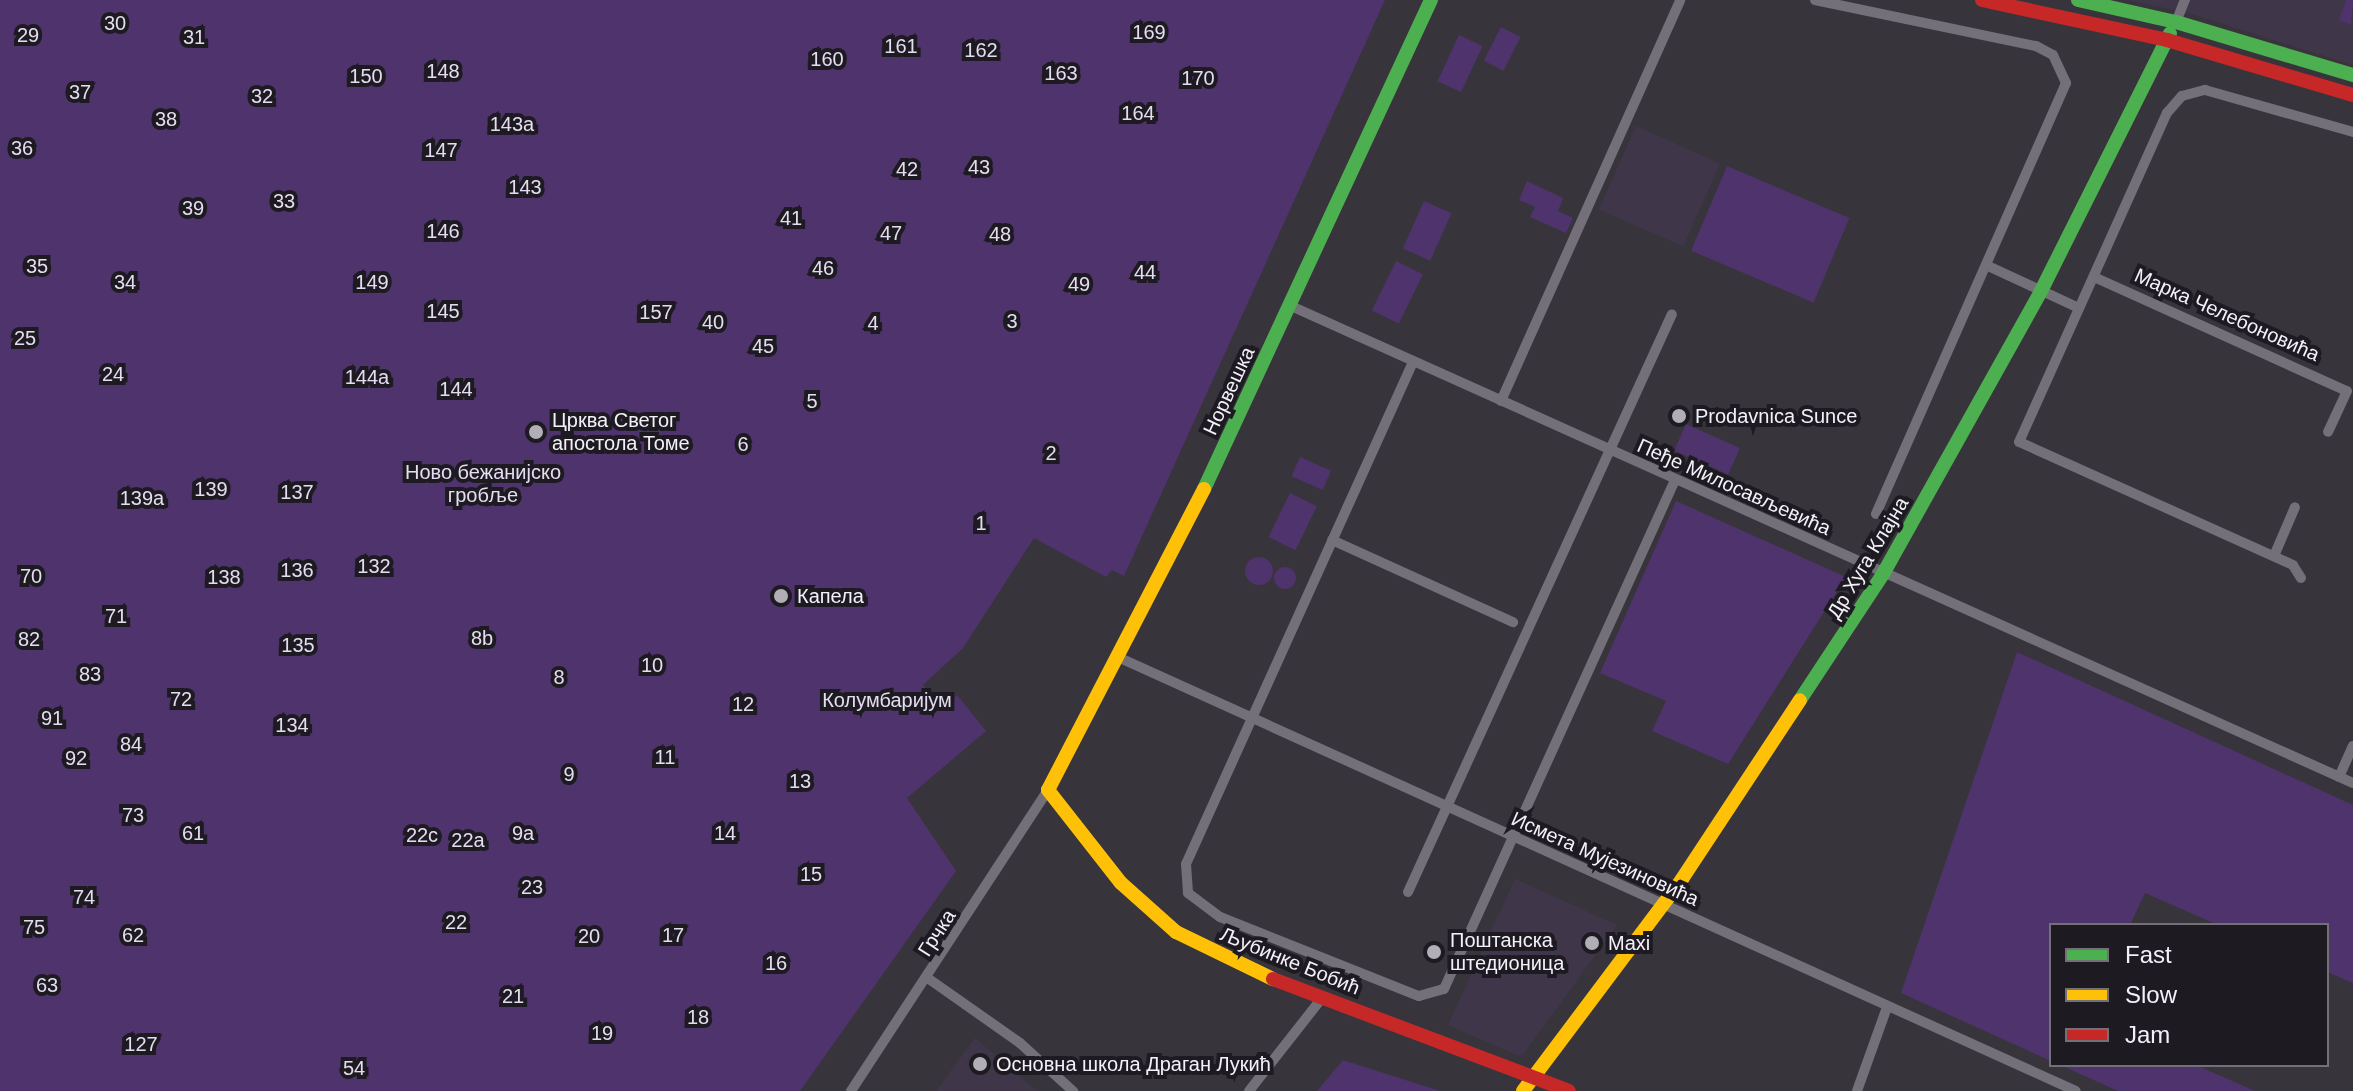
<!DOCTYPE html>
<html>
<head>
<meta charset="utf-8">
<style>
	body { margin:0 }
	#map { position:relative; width:2353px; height:1091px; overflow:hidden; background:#38343c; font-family:Helvetica,sans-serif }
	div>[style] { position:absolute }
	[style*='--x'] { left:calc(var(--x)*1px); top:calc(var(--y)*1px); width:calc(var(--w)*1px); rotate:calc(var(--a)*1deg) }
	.built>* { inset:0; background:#3f3749; transform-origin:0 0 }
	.green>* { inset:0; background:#4e336c; transform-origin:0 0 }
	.round { border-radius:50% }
	.street>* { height:10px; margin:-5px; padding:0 5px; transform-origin:5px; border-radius:5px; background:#74707a }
	.fast>* { height:14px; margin:-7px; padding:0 7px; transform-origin:7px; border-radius:7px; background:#4caf50 }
	.slow>* { height:14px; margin:-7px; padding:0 7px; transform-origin:7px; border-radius:7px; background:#ffc107 }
	.jam>* { height:14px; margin:-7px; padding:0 7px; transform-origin:7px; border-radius:7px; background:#c62828 }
	.dots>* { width:22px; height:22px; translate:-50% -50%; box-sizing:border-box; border:4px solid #1d1b21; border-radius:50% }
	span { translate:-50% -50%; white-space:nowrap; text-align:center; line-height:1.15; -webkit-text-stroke:8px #1d1b21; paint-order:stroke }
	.park-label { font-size:20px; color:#e4dcf0 }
	.street-label { font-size:20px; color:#f4f0f9 }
	.poi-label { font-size:20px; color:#f4f0f9 }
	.left { translate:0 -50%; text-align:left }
	.legend { position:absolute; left:2049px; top:923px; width:280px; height:144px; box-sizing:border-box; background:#1d1b21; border:2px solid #737077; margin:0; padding:10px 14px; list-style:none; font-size:24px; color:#f4f0f9 }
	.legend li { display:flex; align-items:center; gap:16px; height:40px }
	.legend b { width:40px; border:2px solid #737077 }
</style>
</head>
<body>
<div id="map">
	<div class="built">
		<i style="clip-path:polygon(2127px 0,2353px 0,2353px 65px,2189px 13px)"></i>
		<i style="left:1636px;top:126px;width:92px;height:91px;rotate:24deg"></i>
		<i style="clip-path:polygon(1515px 879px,1617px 925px,1523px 1055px,1517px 1055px,1448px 1025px)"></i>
		<i style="clip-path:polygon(975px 1038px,1037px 1091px,936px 1091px)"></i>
	</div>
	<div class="green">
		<i style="clip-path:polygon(0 0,1385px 0,1124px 576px,1112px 570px,1106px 577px,1034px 538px,963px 648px,923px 685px,942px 706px,957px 695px,986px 731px,907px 798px,956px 871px,800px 1091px,0 1091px)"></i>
		<i style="clip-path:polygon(2346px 0,2353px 0,2351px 25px,2339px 20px)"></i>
		<i style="left:1501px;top:27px;width:22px;height:38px;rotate:27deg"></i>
		<i style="left:1459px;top:35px;width:26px;height:51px;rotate:25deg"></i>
		<i style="left:1727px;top:166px;width:133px;height:92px;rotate:23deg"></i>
		<i style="clip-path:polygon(1527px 181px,1563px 198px,1558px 211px,1573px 218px,1566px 233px,1530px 217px,1535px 207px,1519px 200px)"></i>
		<i style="left:1424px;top:201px;width:30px;height:52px;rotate:24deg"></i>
		<i style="left:1396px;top:261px;width:30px;height:55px;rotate:26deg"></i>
		<i style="left:1686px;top:424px;width:59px;height:29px;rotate:24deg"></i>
		<i style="left:1300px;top:457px;width:34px;height:21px;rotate:24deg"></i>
		<i style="left:1290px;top:493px;width:30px;height:49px;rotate:26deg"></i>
		<i style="clip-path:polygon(1676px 501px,1846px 577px,1728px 764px,1652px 731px,1666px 701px,1600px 673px)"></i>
		<i class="round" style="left:1245px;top:557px;width:28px;height:28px"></i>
		<i class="round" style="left:1274px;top:567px;width:22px;height:22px"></i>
		<i style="clip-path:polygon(2017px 652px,2353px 805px,2353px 983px,2327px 972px,2327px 925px,2218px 925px,2145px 893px,2130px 925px,2051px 925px,2051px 1061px,1901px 993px)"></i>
		<i style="clip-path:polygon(1343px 1060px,1440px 1091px,1317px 1091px)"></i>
		<i style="clip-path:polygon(2060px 1065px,2196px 1065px,2255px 1091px,2118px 1091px)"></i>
	</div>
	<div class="street">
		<i style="--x:1815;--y:0;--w:226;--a:11.8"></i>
		<i style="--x:2036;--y:46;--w:19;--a:28"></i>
		<i style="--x:2053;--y:55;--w:31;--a:65"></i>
		<i style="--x:2066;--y:83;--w:471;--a:113.8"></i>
		<i style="--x:2176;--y:22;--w:24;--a:-68"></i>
		<i style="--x:1988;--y:266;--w:100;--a:24.8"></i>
		<i style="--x:2094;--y:277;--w:277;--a:24.3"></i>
		<i style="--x:2347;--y:391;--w:45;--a:114.9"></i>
		<i style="--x:1291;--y:306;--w:1164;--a:24.19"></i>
		<i style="--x:1413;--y:362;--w:551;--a:114.33"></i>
		<i style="--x:1186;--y:864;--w:29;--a:86"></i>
		<i style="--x:1188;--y:893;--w:40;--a:37"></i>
		<i style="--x:1220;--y:917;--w:214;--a:21.7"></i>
		<i style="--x:1419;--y:996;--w:26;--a:-16"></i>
		<i style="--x:1444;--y:989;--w:559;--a:-65.59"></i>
		<i style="--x:1501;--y:401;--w:439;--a:-65.9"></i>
		<i style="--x:1332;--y:540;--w:199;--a:24.4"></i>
		<i style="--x:2274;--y:556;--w:53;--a:-66.8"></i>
		<i style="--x:2301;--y:578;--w:15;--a:-122"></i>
		<i style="--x:2293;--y:565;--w:300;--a:-155.8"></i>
		<i style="--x:2019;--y:442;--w:361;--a:-65.8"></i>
		<i style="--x:2167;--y:113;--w:23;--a:-49"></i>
		<i style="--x:2182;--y:96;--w:24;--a:-15"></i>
		<i style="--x:2205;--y:90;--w:154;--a:15.8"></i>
		<i style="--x:1120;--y:658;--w:1049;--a:24.37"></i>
		<i style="--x:2339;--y:777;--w:34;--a:-66"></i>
		<i style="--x:1408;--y:892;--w:635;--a:-65.45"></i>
		<i style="--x:929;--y:979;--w:111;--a:35.1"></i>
		<i style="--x:1020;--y:1043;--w:72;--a:42.2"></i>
		<i style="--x:851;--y:1091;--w:360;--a:-56.8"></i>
		<i style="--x:1249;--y:1091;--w:118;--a:-51.9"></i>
		<i style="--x:1857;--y:1091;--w:89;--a:-70.3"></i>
	</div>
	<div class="fast">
		<i style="--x:2078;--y:0;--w:100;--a:12.7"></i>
		<i style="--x:2176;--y:22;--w:185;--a:16.7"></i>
		<i style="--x:1204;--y:489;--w:539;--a:-65.1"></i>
		<i style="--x:1800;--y:700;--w:151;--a:-56.6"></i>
		<i style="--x:1883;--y:574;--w:324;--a:-60.8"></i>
		<i style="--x:2041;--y:291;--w:288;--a:-63.4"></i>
	</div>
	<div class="slow">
		<i style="--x:1204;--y:489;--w:339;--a:117.4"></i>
		<i style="--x:1048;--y:790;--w:118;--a:51.9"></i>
		<i style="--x:1121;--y:883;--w:74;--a:41.7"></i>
		<i style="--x:1176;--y:932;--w:108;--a:25.9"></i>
		<i style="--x:1523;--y:1091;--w:265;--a:-53.1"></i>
		<i style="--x:1682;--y:879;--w:214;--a:-56.6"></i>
	</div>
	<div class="jam">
		<i style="--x:1982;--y:0;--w:189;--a:12.2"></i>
		<i style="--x:2167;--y:40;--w:194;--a:16.5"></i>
		<i style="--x:1273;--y:979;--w:316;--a:20.7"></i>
	</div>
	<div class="dots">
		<i style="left:1679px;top:416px;background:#b2aeb7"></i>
		<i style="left:536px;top:432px;background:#b2aeb7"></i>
		<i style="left:781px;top:596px;background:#b2aeb7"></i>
		<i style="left:1592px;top:943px;background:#b2aeb7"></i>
		<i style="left:1434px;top:952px;background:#b2aeb7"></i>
		<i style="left:980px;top:1064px;background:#b2aeb7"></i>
	</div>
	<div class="park-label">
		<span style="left:115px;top:23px">30</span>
		<span style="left:1149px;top:32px">169</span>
		<span style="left:28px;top:35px">29</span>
		<span style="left:194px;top:37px">31</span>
		<span style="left:901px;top:46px">161</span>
		<span style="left:981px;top:50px">162</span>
		<span style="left:827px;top:59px">160</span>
		<span style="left:443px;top:71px">148</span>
		<span style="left:1061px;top:73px">163</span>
		<span style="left:366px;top:76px">150</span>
		<span style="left:1198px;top:78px">170</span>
		<span style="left:80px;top:92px">37</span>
		<span style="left:262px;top:96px">32</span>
		<span style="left:1138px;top:113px">164</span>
		<span style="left:166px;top:119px">38</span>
		<span style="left:512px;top:124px">143a</span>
		<span style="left:22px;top:148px">36</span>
		<span style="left:441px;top:150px">147</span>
		<span style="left:979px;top:167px">43</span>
		<span style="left:907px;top:169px">42</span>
		<span style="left:525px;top:187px">143</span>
		<span style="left:284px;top:201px">33</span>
		<span style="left:193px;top:208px">39</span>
		<span style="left:791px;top:218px">41</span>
		<span style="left:443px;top:231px">146</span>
		<span style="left:891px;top:233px">47</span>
		<span style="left:1000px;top:234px">48</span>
		<span style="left:37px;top:266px">35</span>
		<span style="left:823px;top:268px">46</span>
		<span style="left:1145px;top:272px">44</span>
		<span style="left:125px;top:282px">34</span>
		<span style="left:372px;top:282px">149</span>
		<span style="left:1079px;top:284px">49</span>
		<span style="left:443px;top:311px">145</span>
		<span style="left:656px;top:312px">157</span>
		<span style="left:1012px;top:321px">3</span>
		<span style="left:713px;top:322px">40</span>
		<span style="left:873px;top:323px">4</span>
		<span style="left:25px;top:338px">25</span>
		<span style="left:763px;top:346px">45</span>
		<span style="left:113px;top:374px">24</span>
		<span style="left:367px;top:377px">144a</span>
		<span style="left:456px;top:389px">144</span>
		<span style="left:812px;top:401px">5</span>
		<span style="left:743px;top:444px">6</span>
		<span style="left:1051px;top:453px">2</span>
		<span style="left:483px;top:484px">Ново бежанијско<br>гробље</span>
		<span style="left:211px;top:489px">139</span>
		<span style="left:297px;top:492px">137</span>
		<span style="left:142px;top:498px">139a</span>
		<span style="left:981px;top:523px">1</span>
		<span style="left:374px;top:566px">132</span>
		<span style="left:297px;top:570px">136</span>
		<span style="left:31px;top:576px">70</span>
		<span style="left:224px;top:577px">138</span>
		<span style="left:116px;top:616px">71</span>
		<span style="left:482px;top:638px">8b</span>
		<span style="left:29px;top:639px">82</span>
		<span style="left:298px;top:645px">135</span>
		<span style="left:652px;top:665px">10</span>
		<span style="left:90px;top:674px">83</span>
		<span style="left:559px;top:677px">8</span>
		<span style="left:181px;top:699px">72</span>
		<span style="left:887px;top:700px">Колумбаријум</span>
		<span style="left:743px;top:704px">12</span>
		<span style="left:52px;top:718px">91</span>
		<span style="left:292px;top:725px">134</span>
		<span style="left:131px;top:744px">84</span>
		<span style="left:665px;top:757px">11</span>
		<span style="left:76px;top:758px">92</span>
		<span style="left:569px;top:774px">9</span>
		<span style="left:800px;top:781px">13</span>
		<span style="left:133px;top:815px">73</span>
		<span style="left:193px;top:833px">61</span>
		<span style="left:523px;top:833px">9a</span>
		<span style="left:725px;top:833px">14</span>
		<span style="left:422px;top:835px">22c</span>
		<span style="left:468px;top:840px">22a</span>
		<span style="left:811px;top:874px">15</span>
		<span style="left:532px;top:887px">23</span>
		<span style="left:84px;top:897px">74</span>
		<span style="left:456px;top:922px">22</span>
		<span style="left:34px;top:927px">75</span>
		<span style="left:133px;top:935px">62</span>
		<span style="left:673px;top:935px">17</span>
		<span style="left:589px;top:936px">20</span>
		<span style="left:776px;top:963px">16</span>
		<span style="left:47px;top:985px">63</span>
		<span style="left:513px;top:996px">21</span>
		<span style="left:698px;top:1017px">18</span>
		<span style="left:602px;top:1033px">19</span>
		<span style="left:141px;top:1044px">127</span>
		<span style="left:354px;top:1068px">54</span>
	</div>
	<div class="street-label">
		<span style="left:2227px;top:315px;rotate:24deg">Марка Челебоновића</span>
		<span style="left:1229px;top:391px;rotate:-65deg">Норвешка</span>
		<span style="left:1734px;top:487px;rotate:24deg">Пеђе Милосављевића</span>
		<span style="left:1868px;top:558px;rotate:-59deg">Др Хуга Клајна</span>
		<span style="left:1605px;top:859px;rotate:24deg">Исмета Мујезиновића</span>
		<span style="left:937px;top:933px;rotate:-57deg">Грчка</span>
		<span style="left:1290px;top:961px;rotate:22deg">Љубинке Бобић</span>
	</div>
	<div class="poi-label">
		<span class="left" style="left:1695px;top:416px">Prodavnica Sunce</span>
		<span class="left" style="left:552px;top:432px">Црква Светог<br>апостола Томе</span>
		<span class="left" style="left:797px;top:596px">Капела</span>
		<span class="left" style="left:1450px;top:952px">Поштанска<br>штедионица</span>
		<span class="left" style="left:1608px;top:943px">Maxi</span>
		<span class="left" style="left:996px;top:1064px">Основна школа Драган Лукић</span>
	</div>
	<ul class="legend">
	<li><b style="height:10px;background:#4caf50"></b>Fast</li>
	<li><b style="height:10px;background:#ffc107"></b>Slow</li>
	<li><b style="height:10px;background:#c62828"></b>Jam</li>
	</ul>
</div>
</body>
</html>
